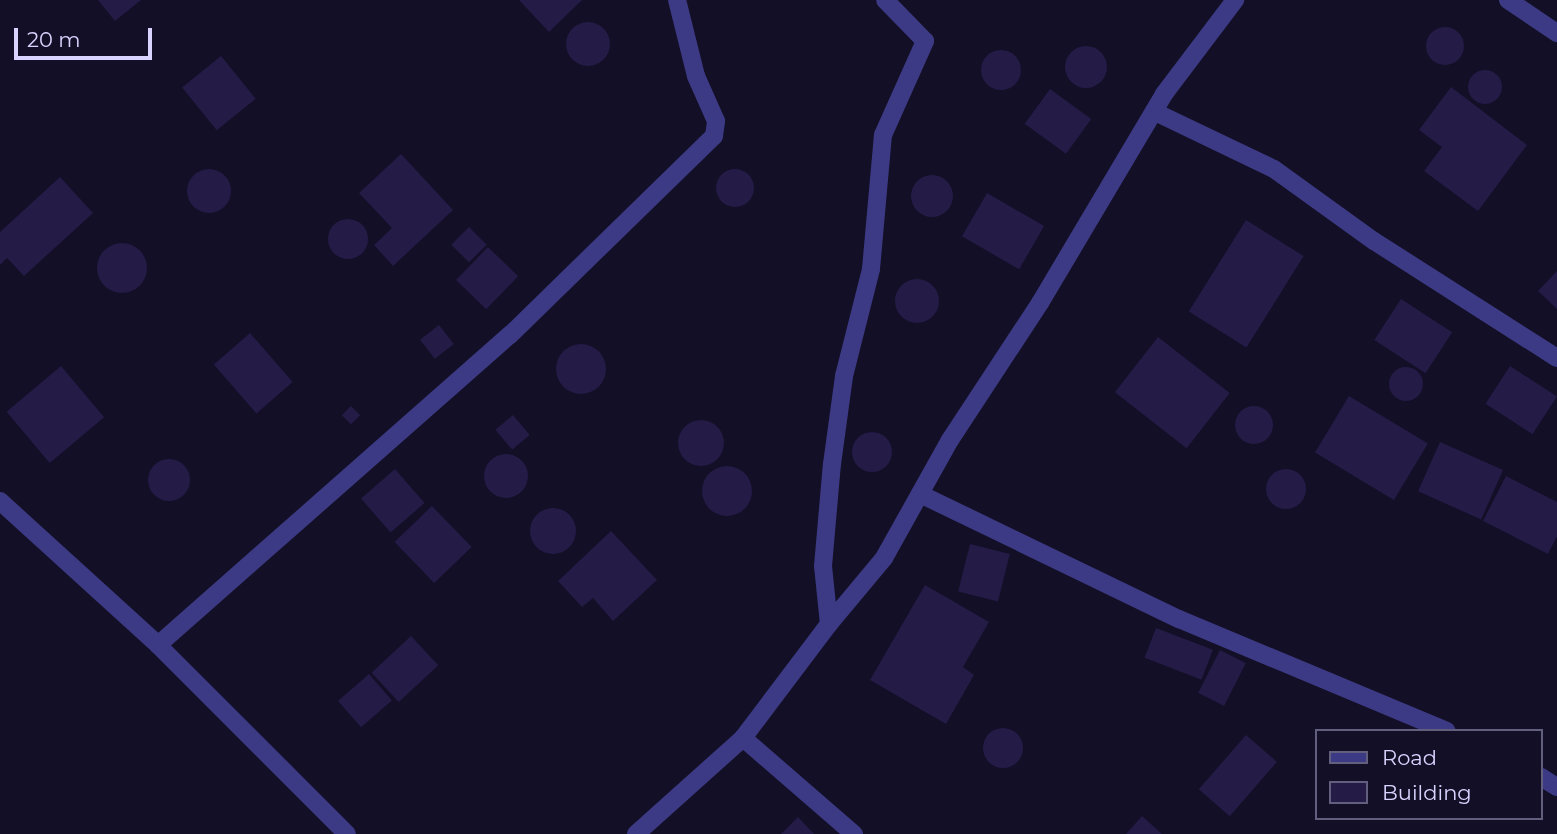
<!DOCTYPE html>
<html>
<head>
<meta charset="utf-8">
<style>
	body { margin:0 }
	#map { position:relative; width:1557px; height:834px; overflow:hidden; background:#130f26; font-family:Montserrat,sans-serif }
	div>[style] { position:absolute }
	[style*='--x'] { left:calc(var(--x)*1px); top:calc(var(--y)*1px); width:calc(var(--w)*1px); rotate:calc(var(--a)*1deg) }
	.building>* { inset:0; background:#241b47; transform-origin:0 0 }
	.round { border-radius:50% }
	.minor>* { height:18px; margin:-9px; padding:0 9px; transform-origin:9px; border-radius:9px; background:#3d3a85 }
	span { translate:-50% -50%; white-space:nowrap; text-align:center; line-height:1.15; -webkit-text-stroke:5px #130f26; paint-order:stroke }
	.legend { position:absolute; left:1315px; top:729px; width:228px; height:91px; box-sizing:border-box; background:#130f26; border:2px solid #625e7d; margin:0; padding:9px 12px; list-style:none; font-size:21px; color:#d9d4ff }
	.legend li { display:flex; align-items:center; gap:14px; height:35px }
	.legend b { width:35px; border:2px solid #625e7d }
	.scale { position:absolute; left:14px; top:28px; width:138px; height:32px; box-sizing:border-box; border:4px solid #d9d4ff; border-top:0; padding-left:9px; font-size:21px; line-height:24px; white-space:nowrap; color:#d9d4ff; -webkit-text-stroke:5px #130f26; paint-order:stroke }
</style>
</head>
<body>
<div id="map">
	<div class="building">
		<i style="clip-path:polygon(98px 0,141px 0,115px 21px)"></i>
		<i style="clip-path:polygon(519px 0,582px 0,549px 32px)"></i>
		<i class="round" style="left:566px;top:22px;width:44px;height:44px"></i>
		<i class="round" style="left:1426px;top:27px;width:38px;height:38px"></i>
		<i class="round" style="left:1065px;top:46px;width:42px;height:42px"></i>
		<i class="round" style="left:981px;top:50px;width:40px;height:40px"></i>
		<i style="left:221px;top:56px;width:55px;height:50px;rotate:51deg"></i>
		<i class="round" style="left:1468px;top:70px;width:34px;height:34px"></i>
		<i style="clip-path:polygon(1451px 87px,1527px 145px,1478px 211px,1424px 171px,1442px 147px,1419px 130px)"></i>
		<i style="left:1050px;top:89px;width:51px;height:43px;rotate:36deg"></i>
		<i style="clip-path:polygon(401px 154px,453px 210px,393px 266px,374px 245px,392px 228px,359px 193px)"></i>
		<i class="round" style="left:716px;top:169px;width:38px;height:38px"></i>
		<i class="round" style="left:187px;top:169px;width:44px;height:44px"></i>
		<i class="round" style="left:911px;top:175px;width:42px;height:42px"></i>
		<i style="clip-path:polygon(60px 177px,93px 213px,24px 276px,7px 258px,0 265px,0 232px)"></i>
		<i style="left:987px;top:193px;width:66px;height:50px;rotate:30deg"></i>
		<i class="round" style="left:328px;top:219px;width:40px;height:40px"></i>
		<i style="left:1246px;top:220px;width:68px;height:108px;rotate:32deg"></i>
		<i style="left:469px;top:227px;width:25px;height:25px;rotate:45deg"></i>
		<i class="round" style="left:97px;top:243px;width:50px;height:50px"></i>
		<i style="left:488px;top:247px;width:42px;height:46px;rotate:44deg"></i>
		<i style="clip-path:polygon(1557px 271px,1557px 309px,1538px 291px)"></i>
		<i class="round" style="left:895px;top:279px;width:44px;height:44px"></i>
		<i style="left:1401px;top:299px;width:61px;height:49px;rotate:33deg"></i>
		<i style="left:439px;top:325px;width:24px;height:24px;rotate:52deg"></i>
		<i style="left:250px;top:333px;width:65px;height:48px;rotate:49deg"></i>
		<i style="left:1158px;top:337px;width:91px;height:70px;rotate:38deg"></i>
		<i class="round" style="left:556px;top:344px;width:50px;height:50px"></i>
		<i style="left:61px;top:366px;width:67px;height:71px;rotate:50deg"></i>
		<i style="left:1510px;top:366px;width:56px;height:45px;rotate:33deg"></i>
		<i class="round" style="left:1389px;top:367px;width:34px;height:34px"></i>
		<i style="left:1349px;top:396px;width:92px;height:66px;rotate:31deg"></i>
		<i class="round" style="left:1235px;top:406px;width:38px;height:38px"></i>
		<i style="left:351px;top:406px;width:13px;height:13px;rotate:45deg"></i>
		<i style="left:513px;top:415px;width:26px;height:23px;rotate:50deg"></i>
		<i class="round" style="left:678px;top:420px;width:46px;height:46px"></i>
		<i class="round" style="left:852px;top:432px;width:40px;height:40px"></i>
		<i style="left:1440px;top:442px;width:69px;height:54px;rotate:24deg"></i>
		<i class="round" style="left:484px;top:454px;width:44px;height:44px"></i>
		<i class="round" style="left:148px;top:459px;width:42px;height:42px"></i>
		<i class="round" style="left:702px;top:466px;width:50px;height:50px"></i>
		<i style="left:395px;top:469px;width:45px;height:45px;rotate:49deg"></i>
		<i class="round" style="left:1266px;top:469px;width:40px;height:40px"></i>
		<i style="clip-path:polygon(1506px 476px,1557px 502px,1557px 536px,1548px 554px,1483px 521px)"></i>
		<i style="left:432px;top:506px;width:57px;height:52px;rotate:46deg"></i>
		<i class="round" style="left:530px;top:508px;width:46px;height:46px"></i>
		<i style="clip-path:polygon(611px 531px,657px 580px,613px 621px,593px 598px,582px 607px,558px 581px)"></i>
		<i style="left:970px;top:544px;width:41px;height:49px;rotate:14deg"></i>
		<i style="clip-path:polygon(925px 585px,989px 622px,963px 667px,974px 675px,946px 724px,870px 680px)"></i>
		<i style="left:1156px;top:628px;width:61px;height:32px;rotate:21deg"></i>
		<i style="left:411px;top:636px;width:40px;height:54px;rotate:47deg"></i>
		<i style="left:1220px;top:650px;width:29px;height:48px;rotate:27deg"></i>
		<i style="left:369px;top:674px;width:35px;height:41px;rotate:49deg"></i>
		<i class="round" style="left:983px;top:728px;width:40px;height:40px"></i>
		<i style="left:1246px;top:735px;width:41px;height:72px;rotate:41deg"></i>
		<i style="clip-path:polygon(1142px 816px,1162px 834px,1126px 834px)"></i>
		<i style="clip-path:polygon(798px 817px,814px 834px,781px 834px)"></i>
	</div>
	<div class="minor">
		<i style="--x:1508;--y:0;--w:59;--a:34"></i>
		<i style="--x:1155;--y:112;--w:132;--a:25.6"></i>
		<i style="--x:1274;--y:169;--w:123;--a:35.8"></i>
		<i style="--x:1374;--y:241;--w:217;--a:32.6"></i>
		<i style="--x:920;--y:494;--w:288;--a:25.8"></i>
		<i style="--x:1179;--y:619;--w:290;--a:22.7"></i>
		<i style="--x:0;--y:501;--w:214;--a:42.3"></i>
		<i style="--x:158;--y:645;--w:267;--a:45"></i>
		<i style="--x:829;--y:624;--w:58;--a:-95.9"></i>
		<i style="--x:823;--y:566;--w:102;--a:-85"></i>
		<i style="--x:832;--y:464;--w:89;--a:-82.2"></i>
		<i style="--x:844;--y:376;--w:110;--a:-75.8"></i>
		<i style="--x:871;--y:269;--w:135;--a:-84.9"></i>
		<i style="--x:883;--y:135;--w:103;--a:-65.9"></i>
		<i style="--x:925;--y:41;--w:57;--a:-134.3"></i>
		<i style="--x:158;--y:645;--w:469;--a:-41.4"></i>
		<i style="--x:510;--y:335;--w:285;--a:-44.3"></i>
		<i style="--x:714;--y:136;--w:15;--a:-82"></i>
		<i style="--x:716;--y:121;--w:49;--a:-114"></i>
		<i style="--x:696;--y:76;--w:78;--a:-104"></i>
		<i style="--x:743;--y:738;--w:147;--a:40.9"></i>
		<i style="--x:1541;--y:777;--w:19;--a:32"></i>
		<i style="--x:636;--y:834;--w:144;--a:-41.9"></i>
		<i style="--x:743;--y:738;--w:143;--a:-53"></i>
		<i style="--x:829;--y:624;--w:86;--a:-50.2"></i>
		<i style="--x:884;--y:558;--w:135;--a:-60.8"></i>
		<i style="--x:950;--y:440;--w:164;--a:-56.7"></i>
		<i style="--x:1040;--y:303;--w:243;--a:-59.3"></i>
		<i style="--x:1164;--y:94;--w:118;--a:-52.9"></i>
	</div>
	<ul class="legend">
	<li><b style="height:9px;background:#3d3a85"></b>Road</li>
	<li><b style="height:19px;background:#241b47"></b>Building</li>
	</ul>
	<div class="scale">20 m</div>
</div>
</body>
</html>
